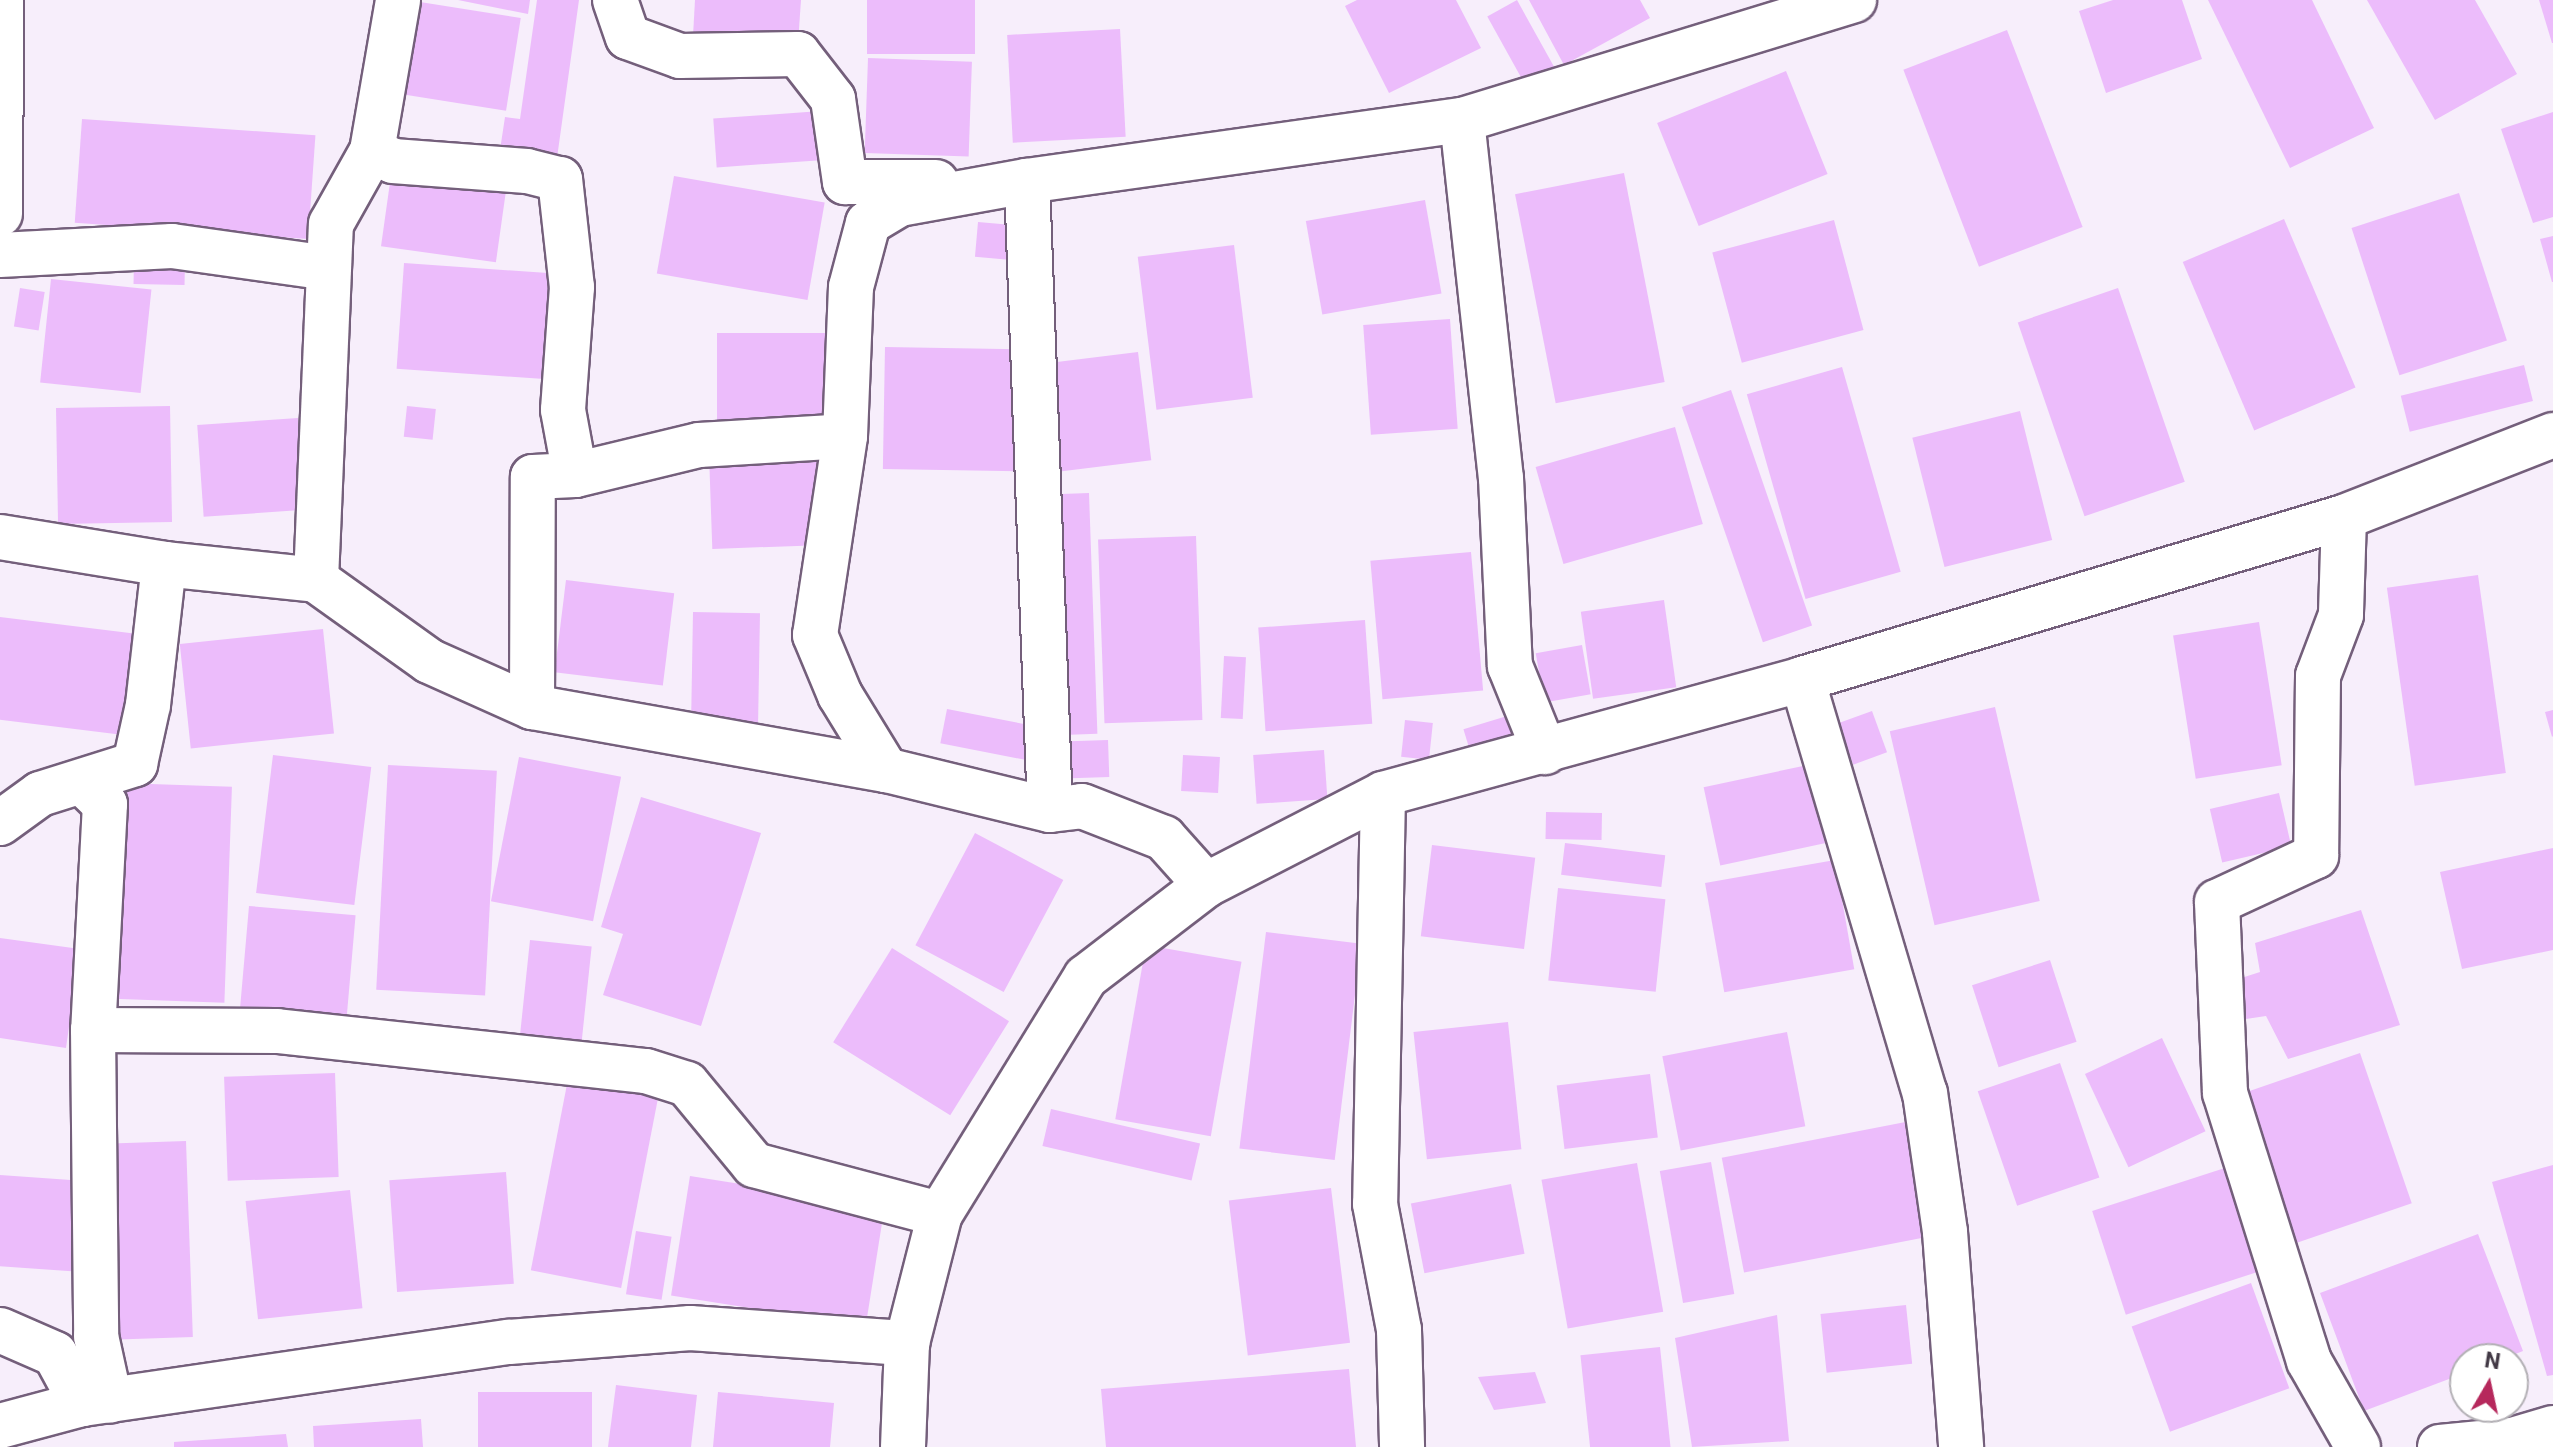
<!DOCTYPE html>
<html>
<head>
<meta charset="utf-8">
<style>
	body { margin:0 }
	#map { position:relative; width:2553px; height:1447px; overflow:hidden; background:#f7eefb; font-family:Roboto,sans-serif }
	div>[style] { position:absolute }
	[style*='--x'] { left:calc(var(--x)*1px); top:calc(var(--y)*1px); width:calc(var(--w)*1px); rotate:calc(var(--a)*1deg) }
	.building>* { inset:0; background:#ecbcfb; transform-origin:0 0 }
	.roads { filter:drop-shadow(2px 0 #745f7b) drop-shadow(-2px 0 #745f7b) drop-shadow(0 2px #745f7b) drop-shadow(0 -2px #745f7b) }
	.minor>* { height:44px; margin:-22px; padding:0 22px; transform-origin:22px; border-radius:22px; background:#fff }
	span { translate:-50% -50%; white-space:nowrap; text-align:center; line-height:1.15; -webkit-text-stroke:7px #fff; paint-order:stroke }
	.north { position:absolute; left:2449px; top:1343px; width:80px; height:80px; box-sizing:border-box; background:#fff; border:2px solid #b3b0b5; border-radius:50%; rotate:9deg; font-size:22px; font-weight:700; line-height:32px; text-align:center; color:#423945 }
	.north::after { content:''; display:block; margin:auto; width:28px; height:36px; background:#b6285c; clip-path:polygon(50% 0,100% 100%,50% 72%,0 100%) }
</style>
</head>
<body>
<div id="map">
	<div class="building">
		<i style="clip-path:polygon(458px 0,530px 0,528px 14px)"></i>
		<i style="clip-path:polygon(537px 0,579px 0,557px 158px,500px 150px,505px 117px,520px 119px)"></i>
		<i style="clip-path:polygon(695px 0,801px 0,798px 43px,693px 36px)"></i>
		<i style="left:867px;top:0;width:108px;height:54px"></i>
		<i style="clip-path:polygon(1357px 0,1456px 0,1481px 48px,1389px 93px,1345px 6px)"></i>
		<i style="left:1517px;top:0;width:77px;height:34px;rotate:61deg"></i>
		<i style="clip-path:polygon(1529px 0,1640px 0,1650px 18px,1564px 65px)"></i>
		<i style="clip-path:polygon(2113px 0,2182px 0,2202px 59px,2106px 93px,2079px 11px)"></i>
		<i style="clip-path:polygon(2208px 0,2312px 0,2374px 128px,2290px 168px)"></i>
		<i style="clip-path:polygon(2367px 0,2475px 0,2517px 74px,2435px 120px)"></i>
		<i style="clip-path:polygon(2539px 0,2553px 0,2553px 43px,2552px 43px)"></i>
		<i style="left:420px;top:2px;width:102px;height:94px;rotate:9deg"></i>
		<i style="left:1120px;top:29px;width:108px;height:113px;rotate:87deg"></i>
		<i style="left:2007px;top:30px;width:211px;height:111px;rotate:69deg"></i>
		<i style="left:868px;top:58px;width:104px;height:95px;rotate:2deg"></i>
		<i style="left:1786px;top:71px;width:111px;height:139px;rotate:68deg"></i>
		<i style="left:821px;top:111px;width:49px;height:108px;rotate:86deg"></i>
		<i style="clip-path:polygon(2553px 112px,2553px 217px,2533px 223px,2501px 129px)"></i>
		<i style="left:82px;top:119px;width:234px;height:104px;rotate:4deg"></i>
		<i style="left:393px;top:161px;width:116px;height:86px;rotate:8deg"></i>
		<i style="left:1624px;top:173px;width:213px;height:111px;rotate:79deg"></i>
		<i style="left:674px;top:176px;width:153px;height:99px;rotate:10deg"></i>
		<i style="left:2459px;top:193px;width:155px;height:113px;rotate:72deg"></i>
		<i style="left:1425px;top:200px;width:95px;height:121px;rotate:80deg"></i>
		<i style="left:2284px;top:219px;width:183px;height:110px;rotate:67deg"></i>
		<i style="left:1834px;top:220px;width:114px;height:126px;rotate:75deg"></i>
		<i style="left:978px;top:222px;width:42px;height:35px;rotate:5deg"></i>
		<i style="clip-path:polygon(2553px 236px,2553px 282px,2552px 282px,2540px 239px)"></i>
		<i style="left:1234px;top:245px;width:154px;height:97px;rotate:83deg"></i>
		<i style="left:134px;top:258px;width:51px;height:26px;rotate:1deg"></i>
		<i style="left:404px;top:263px;width:148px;height:106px;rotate:4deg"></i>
		<i style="left:51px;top:279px;width:101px;height:104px;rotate:6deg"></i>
		<i style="left:20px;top:288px;width:25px;height:39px;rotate:9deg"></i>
		<i style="left:2118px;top:288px;width:205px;height:106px;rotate:71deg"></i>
		<i style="left:1450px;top:319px;width:110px;height:87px;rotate:86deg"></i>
		<i style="left:717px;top:333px;width:119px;height:95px"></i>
		<i style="left:885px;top:347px;width:135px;height:122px;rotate:1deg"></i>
		<i style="left:1138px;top:352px;width:109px;height:94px;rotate:83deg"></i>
		<i style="left:2524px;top:365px;width:37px;height:127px;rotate:76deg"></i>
		<i style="left:1842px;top:367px;width:213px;height:99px;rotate:74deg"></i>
		<i style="left:1731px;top:390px;width:249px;height:52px;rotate:71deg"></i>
		<i style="left:170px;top:406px;width:116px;height:114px;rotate:89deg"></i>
		<i style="left:407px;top:406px;width:29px;height:31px;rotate:6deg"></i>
		<i style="left:2020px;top:411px;width:133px;height:111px;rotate:76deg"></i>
		<i style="left:298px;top:418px;width:92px;height:101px;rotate:86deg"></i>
		<i style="left:1675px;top:427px;width:101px;height:145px;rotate:74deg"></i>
		<i style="left:822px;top:452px;width:93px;height:113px;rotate:88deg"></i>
		<i style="left:1089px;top:493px;width:241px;height:41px;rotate:88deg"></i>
		<i style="left:1196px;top:536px;width:184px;height:98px;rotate:88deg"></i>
		<i style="left:1471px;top:552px;width:139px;height:101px;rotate:85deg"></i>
		<i style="left:2478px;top:575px;width:200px;height:92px;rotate:82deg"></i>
		<i style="left:566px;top:580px;width:109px;height:93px;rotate:7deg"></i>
		<i style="left:1664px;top:600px;width:88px;height:84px;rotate:82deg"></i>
		<i style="left:693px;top:612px;width:67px;height:110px;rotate:1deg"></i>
		<i style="left:0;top:617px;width:147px;height:102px;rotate:7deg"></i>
		<i style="left:1365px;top:620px;width:104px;height:107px;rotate:86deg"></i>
		<i style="left:2259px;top:622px;width:145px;height:87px;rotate:81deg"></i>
		<i style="left:323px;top:629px;width:105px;height:144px;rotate:84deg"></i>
		<i style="left:1582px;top:645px;width:50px;height:47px;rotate:80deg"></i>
		<i style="left:1224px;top:656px;width:22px;height:62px;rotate:3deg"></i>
		<i style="left:1995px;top:707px;width:199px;height:108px;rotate:77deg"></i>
		<i style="left:947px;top:709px;width:97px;height:35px;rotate:11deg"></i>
		<i style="clip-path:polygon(2553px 710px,2553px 736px,2552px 737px,2545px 712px)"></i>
		<i style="left:1872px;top:711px;width:44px;height:36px;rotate:70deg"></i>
		<i style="left:1517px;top:713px;width:34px;height:56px;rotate:73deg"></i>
		<i style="left:1405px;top:720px;width:28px;height:37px;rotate:6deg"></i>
		<i style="left:1108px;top:740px;width:37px;height:46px;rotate:88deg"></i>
		<i style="left:1324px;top:750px;width:49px;height:71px;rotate:86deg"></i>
		<i style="left:273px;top:755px;width:99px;height:139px;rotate:7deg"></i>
		<i style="left:1183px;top:755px;width:37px;height:36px;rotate:3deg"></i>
		<i style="left:519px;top:757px;width:104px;height:147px;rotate:11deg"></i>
		<i style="left:1822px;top:762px;width:80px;height:121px;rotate:78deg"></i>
		<i style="left:388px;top:765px;width:109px;height:225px;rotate:3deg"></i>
		<i style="left:121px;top:783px;width:111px;height:216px;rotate:2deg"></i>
		<i style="left:2279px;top:793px;width:55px;height:71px;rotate:77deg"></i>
		<i style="clip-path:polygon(641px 797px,761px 833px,701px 1026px,603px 995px,623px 934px,601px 927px)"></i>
		<i style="left:1546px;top:812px;width:56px;height:27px;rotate:1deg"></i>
		<i style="left:975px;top:833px;width:100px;height:127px;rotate:28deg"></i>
		<i style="left:1565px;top:843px;width:101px;height:32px;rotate:7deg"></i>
		<i style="left:1432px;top:845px;width:104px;height:92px;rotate:7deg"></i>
		<i style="clip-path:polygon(2553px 848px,2553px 950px,2462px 969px,2440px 872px)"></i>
		<i style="left:1835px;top:860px;width:111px;height:132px;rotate:80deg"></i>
		<i style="left:1558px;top:888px;width:108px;height:93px;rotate:6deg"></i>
		<i style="left:249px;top:906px;width:107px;height:113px;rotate:5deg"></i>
		<i style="clip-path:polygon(2361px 910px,2400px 1025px,2288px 1059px,2266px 1016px,2246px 1019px,2235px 980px,2260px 972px,2255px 943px)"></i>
		<i style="left:1266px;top:932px;width:96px;height:218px;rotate:7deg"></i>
		<i style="clip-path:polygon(0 938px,80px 949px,66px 1048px,0 1038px)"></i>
		<i style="left:530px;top:940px;width:62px;height:103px;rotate:6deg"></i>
		<i style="left:1146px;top:945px;width:97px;height:177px;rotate:10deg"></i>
		<i style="left:892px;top:948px;width:138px;height:111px;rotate:32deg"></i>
		<i style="left:2050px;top:960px;width:86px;height:82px;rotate:72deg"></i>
		<i style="left:1508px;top:1022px;width:128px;height:95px;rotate:84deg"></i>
		<i style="left:1787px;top:1032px;width:96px;height:127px;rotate:79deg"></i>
		<i style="left:2162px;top:1038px;width:103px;height:85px;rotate:65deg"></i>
		<i style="left:2360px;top:1053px;width:159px;height:126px;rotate:71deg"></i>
		<i style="left:2060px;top:1063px;width:121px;height:87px;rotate:71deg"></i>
		<i style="left:335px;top:1073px;width:104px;height:111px;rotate:88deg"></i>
		<i style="left:569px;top:1074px;width:92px;height:200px;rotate:11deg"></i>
		<i style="left:1650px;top:1074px;width:64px;height:94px;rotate:83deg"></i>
		<i style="left:1051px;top:1109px;width:153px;height:38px;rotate:13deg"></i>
		<i style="left:1921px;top:1119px;width:117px;height:203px;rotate:79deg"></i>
		<i style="left:186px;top:1141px;width:196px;height:82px;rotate:88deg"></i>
		<i style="left:1711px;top:1162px;width:134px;height:52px;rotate:80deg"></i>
		<i style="left:1637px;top:1163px;width:151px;height:97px;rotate:80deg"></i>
		<i style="clip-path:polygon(2553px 1165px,2553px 1375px,2547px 1376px,2492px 1182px)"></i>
		<i style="left:2231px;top:1166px;width:109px;height:146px;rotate:72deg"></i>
		<i style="left:506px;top:1172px;width:112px;height:117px;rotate:86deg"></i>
		<i style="left:0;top:1175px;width:78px;height:91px;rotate:4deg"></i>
		<i style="left:690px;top:1176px;width:197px;height:121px;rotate:9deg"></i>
		<i style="left:1511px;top:1184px;width:71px;height:102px;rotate:79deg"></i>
		<i style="left:1331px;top:1188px;width:156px;height:103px;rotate:83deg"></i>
		<i style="left:350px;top:1190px;width:119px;height:105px;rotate:84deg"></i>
		<i style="left:636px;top:1231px;width:36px;height:64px;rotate:9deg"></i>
		<i style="clip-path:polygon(2478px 1234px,2523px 1351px,2503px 1359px,2465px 1359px,2465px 1373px,2364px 1411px,2320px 1293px)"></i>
		<i style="left:2251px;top:1283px;width:112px;height:127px;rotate:70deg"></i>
		<i style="left:1906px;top:1305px;width:59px;height:86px;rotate:84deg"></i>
		<i style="clip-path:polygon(1777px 1315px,1789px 1441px,1692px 1447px,1675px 1338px)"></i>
		<i style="left:1660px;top:1347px;width:101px;height:80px;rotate:84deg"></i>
		<i style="clip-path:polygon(1349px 1369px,1356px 1447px,1106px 1447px,1101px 1389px)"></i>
		<i style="clip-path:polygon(1535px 1372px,1546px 1403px,1494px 1410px,1478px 1377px)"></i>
		<i style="clip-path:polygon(616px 1385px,697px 1395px,691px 1447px,608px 1447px)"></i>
		<i style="left:478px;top:1392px;width:114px;height:55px"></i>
		<i style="clip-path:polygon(718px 1392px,834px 1403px,830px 1447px,713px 1447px)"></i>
		<i style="clip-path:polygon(421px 1419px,423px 1447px,314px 1447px,313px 1426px)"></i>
		<i style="clip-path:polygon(286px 1434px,288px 1447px,174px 1447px,174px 1442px)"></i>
	</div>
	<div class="roads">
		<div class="minor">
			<i style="--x:615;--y:0;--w:39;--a:71"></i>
			<i style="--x:628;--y:37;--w:55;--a:20.1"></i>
			<i style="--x:680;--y:56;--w:118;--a:-1"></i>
			<i style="--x:798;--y:54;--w:57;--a:52.1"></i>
			<i style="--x:833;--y:99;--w:84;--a:81.8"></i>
			<i style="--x:845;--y:182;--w:91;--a:0"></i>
			<i style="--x:1462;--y:120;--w:360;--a:83.8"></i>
			<i style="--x:1501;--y:478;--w:188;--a:87.3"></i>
			<i style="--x:1510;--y:666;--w:93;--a:67.9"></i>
			<i style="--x:372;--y:151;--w:23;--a:25"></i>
			<i style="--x:393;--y:161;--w:134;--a:4.3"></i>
			<i style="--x:527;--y:171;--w:34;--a:14"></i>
			<i style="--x:560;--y:179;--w:109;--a:83.7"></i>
			<i style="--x:572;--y:287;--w:123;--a:94.2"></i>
			<i style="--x:563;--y:410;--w:66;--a:79.5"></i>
			<i style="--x:1027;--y:181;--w:629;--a:87.91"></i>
			<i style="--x:0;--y:214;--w:214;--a:-89.7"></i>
			<i style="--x:0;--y:255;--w:172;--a:-3"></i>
			<i style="--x:172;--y:246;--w:158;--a:8"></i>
			<i style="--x:2344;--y:517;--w:98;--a:91.8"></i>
			<i style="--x:2341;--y:615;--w:65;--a:110.7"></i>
			<i style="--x:2318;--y:676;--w:180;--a:90.6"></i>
			<i style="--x:2316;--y:856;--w:109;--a:155.1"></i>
			<i style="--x:2217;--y:902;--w:191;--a:87.6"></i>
			<i style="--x:2225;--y:1093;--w:281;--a:72.6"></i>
			<i style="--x:2309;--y:1361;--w:99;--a:60.3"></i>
			<i style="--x:0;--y:537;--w:166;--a:9.3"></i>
			<i style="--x:164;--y:564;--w:153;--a:6"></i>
			<i style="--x:316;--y:580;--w:139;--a:35.6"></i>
			<i style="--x:429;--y:661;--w:113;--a:24.1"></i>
			<i style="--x:532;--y:707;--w:360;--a:10.1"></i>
			<i style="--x:886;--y:770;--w:169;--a:13.7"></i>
			<i style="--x:1050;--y:810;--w:32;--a:-7"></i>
			<i style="--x:1082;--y:806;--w:88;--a:21.3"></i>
			<i style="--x:1164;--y:838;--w:63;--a:48.2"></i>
			<i style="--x:316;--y:580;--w:356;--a:-87.6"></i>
			<i style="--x:331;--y:224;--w:84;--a:-60.7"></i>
			<i style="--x:372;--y:151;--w:153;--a:-80.2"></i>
			<i style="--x:1802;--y:679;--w:432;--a:73.5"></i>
			<i style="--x:1925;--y:1093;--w:140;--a:81.8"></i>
			<i style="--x:1945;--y:1232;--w:216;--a:85.7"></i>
			<i style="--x:532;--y:707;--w:230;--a:-89.8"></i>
			<i style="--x:533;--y:477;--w:42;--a:-2.7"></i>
			<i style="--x:575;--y:475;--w:128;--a:-13.6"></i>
			<i style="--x:699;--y:445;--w:146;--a:-3.5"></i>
			<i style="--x:886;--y:770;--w:88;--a:-121.5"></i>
			<i style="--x:840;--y:695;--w:65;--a:-112.6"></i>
			<i style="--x:815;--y:635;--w:201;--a:-81.4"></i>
			<i style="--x:845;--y:436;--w:149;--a:-87.7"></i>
			<i style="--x:851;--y:287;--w:66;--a:-75.1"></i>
			<i style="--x:868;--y:223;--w:37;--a:-31"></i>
			<i style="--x:900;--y:204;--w:129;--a:-10.3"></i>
			<i style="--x:1027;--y:181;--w:439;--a:-8"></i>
			<i style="--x:1462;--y:120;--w:410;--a:-17"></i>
			<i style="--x:82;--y:782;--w:32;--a:44"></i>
			<i style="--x:105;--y:804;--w:226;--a:93"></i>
			<i style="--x:93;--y:1030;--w:306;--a:89.4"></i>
			<i style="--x:96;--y:1336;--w:66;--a:77.7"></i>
			<i style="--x:1383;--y:794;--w:410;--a:91.1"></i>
			<i style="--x:1375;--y:1204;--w:128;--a:79.2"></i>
			<i style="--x:1399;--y:1330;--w:117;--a:88.5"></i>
			<i style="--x:0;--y:823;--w:49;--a:-35.9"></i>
			<i style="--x:40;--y:794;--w:100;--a:-17.5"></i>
			<i style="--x:135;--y:764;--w:60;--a:-77.6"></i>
			<i style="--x:148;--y:705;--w:142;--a:-83.5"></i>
			<i style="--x:93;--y:1030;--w:184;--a:0.3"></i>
			<i style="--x:277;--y:1031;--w:371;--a:6.2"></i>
			<i style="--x:646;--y:1071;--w:43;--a:17.6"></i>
			<i style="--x:687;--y:1084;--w:105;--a:50.4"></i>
			<i style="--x:754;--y:1165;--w:192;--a:14.8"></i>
			<i style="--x:0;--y:1330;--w:60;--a:23.6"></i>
			<i style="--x:55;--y:1354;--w:57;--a:61.6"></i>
			<i style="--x:0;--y:1426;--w:85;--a:-15"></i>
			<i style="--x:82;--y:1404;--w:431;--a:-8.3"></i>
			<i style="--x:509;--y:1342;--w:182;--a:-4.4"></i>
			<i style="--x:690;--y:1328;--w:218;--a:4"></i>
			<i style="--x:903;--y:1447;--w:104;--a:-87.8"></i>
			<i style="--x:907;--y:1343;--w:133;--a:-75.7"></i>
			<i style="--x:940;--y:1214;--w:278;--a:-58.4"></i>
			<i style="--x:1086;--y:977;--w:151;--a:-37.5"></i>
			<i style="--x:1206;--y:885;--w:199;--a:-27.2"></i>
			<i style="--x:1383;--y:794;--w:434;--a:-15.3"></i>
			<i style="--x:1802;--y:679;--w:566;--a:-16.64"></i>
			<i style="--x:2344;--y:517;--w:225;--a:-21.4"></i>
			<i style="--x:2440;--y:1447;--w:72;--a:-5.6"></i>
			<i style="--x:2512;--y:1440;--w:43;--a:-16.3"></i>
		</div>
	</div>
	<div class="north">N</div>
</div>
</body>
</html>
